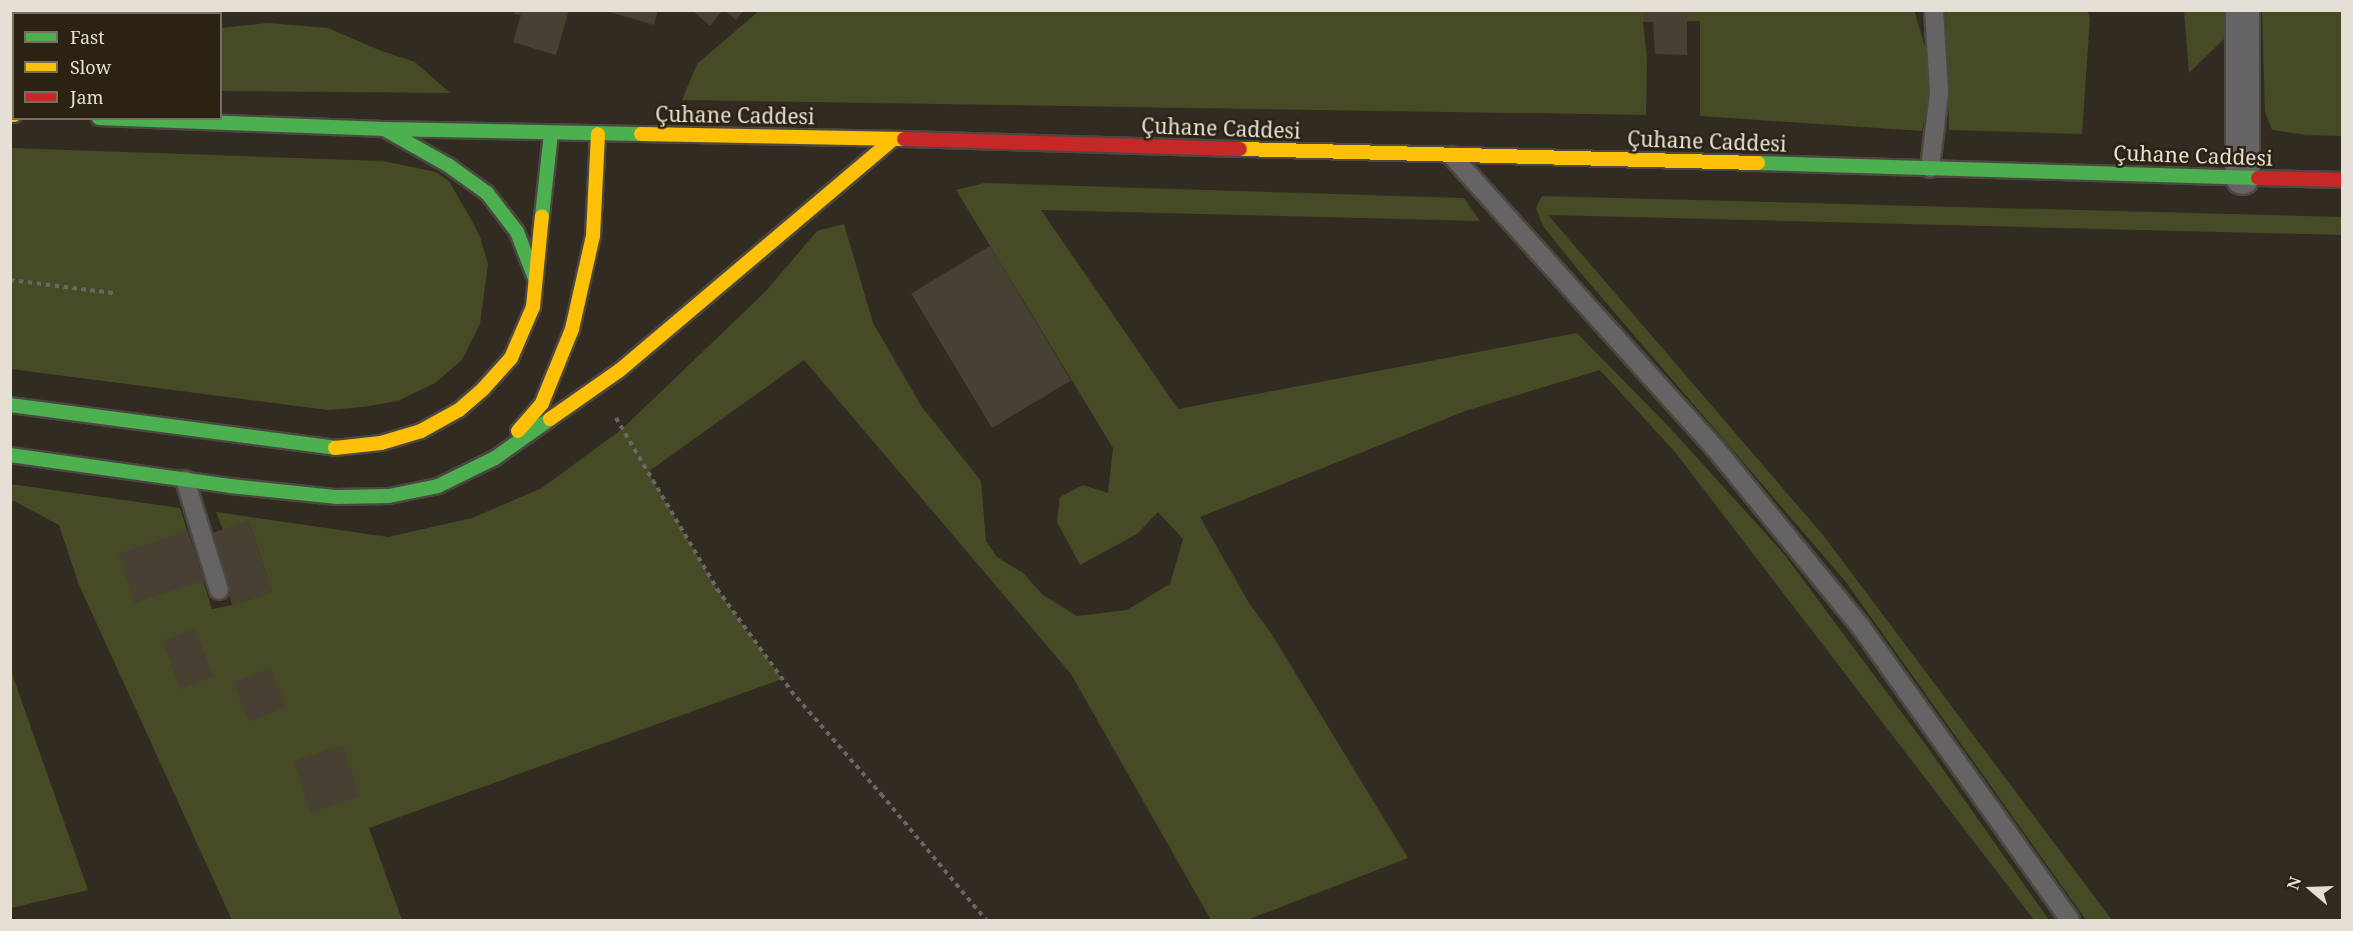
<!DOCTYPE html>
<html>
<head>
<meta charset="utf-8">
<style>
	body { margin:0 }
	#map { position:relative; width:2353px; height:931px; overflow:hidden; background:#312b22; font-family:"Noto Serif",serif }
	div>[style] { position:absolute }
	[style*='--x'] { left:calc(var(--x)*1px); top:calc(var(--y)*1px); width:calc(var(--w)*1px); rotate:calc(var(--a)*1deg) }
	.green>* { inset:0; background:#464b25 }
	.building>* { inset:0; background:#484033; transform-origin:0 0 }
	.path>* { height:4px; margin-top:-2px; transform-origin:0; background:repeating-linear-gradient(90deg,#696665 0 4.5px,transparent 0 9px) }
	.roads { filter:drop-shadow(2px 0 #4c4740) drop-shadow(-2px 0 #4c4740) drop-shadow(0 2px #4c4740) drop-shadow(0 -2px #4c4740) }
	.lane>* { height:18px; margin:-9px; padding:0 9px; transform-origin:9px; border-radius:9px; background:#656363 }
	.street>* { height:33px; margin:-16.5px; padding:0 16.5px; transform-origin:16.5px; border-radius:16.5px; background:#656363 }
	.fast>* { height:14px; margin:-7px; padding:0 7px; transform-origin:7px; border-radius:7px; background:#4caf50 }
	.slow>* { height:14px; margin:-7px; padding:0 7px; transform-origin:7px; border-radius:7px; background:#ffc107 }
	.jam>* { height:14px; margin:-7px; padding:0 7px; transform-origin:7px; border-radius:7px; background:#c62828 }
	span { translate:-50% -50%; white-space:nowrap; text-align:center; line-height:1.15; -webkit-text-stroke:5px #2c2213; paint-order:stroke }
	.street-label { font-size:21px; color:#e6dfd5 }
	.frame { position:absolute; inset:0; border:12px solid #e6dfd5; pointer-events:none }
	.legend { position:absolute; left:12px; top:12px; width:210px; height:108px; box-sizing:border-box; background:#2c2213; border:2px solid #766e61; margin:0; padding:8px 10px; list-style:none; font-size:18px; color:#e6dfd5 }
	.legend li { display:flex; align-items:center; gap:12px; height:30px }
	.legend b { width:30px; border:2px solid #766e61 }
	.north { position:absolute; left:2281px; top:859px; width:60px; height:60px; -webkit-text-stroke:4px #2c2213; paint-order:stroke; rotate:289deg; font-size:16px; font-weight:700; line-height:24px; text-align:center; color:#e6dfd5 }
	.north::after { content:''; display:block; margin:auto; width:21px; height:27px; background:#e6dfd5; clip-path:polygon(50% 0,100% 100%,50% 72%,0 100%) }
</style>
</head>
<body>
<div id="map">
	<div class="green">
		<i style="clip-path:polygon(760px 10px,1914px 10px,1929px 60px,1929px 95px,1922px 131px,1700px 116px,1700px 21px,1643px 22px,1647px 59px,1646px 115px,682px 100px,697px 64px)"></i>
		<i style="clip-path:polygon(1946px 11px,2087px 11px,2090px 18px,2082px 134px,1949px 130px)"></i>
		<i style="clip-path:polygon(2184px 11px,2228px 11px,2228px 35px,2189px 73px)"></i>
		<i style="clip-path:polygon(2262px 11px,2342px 11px,2342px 136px,2306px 135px,2272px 130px,2265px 112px)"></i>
		<i style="clip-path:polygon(268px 23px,328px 28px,379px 50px,415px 62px,450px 93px,221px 91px,221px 28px)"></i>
		<i style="clip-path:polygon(11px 148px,383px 161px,436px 172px,449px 181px,472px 221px,480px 237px,488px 264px,480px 324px,462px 360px,435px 383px,398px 401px,363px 407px,328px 410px,11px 369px)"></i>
		<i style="clip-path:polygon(985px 183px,1464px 198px,1480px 221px,1041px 210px,1178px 409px,1577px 333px,1670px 428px,1784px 554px,1928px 748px,2049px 920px,2034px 920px,1675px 452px,1600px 370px,1465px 411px,1200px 517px,1249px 603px,1271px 633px,1408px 858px,1247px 920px,1211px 920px,1071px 674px,804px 360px,648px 472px,717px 589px,782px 679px,369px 828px,402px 920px,232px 920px,79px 585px,59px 525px,14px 501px,11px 502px,11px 484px,180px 508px,212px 609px,233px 605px,272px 592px,249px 521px,223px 530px,216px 512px,388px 537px,472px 518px,542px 488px,622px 429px,766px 291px,817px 231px,844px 224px,873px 323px,922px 407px,981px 481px,986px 541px,997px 557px,1023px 573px,1043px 595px,1077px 616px,1127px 610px,1170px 584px,1183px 539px,1158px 512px,1137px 534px,1080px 565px,1057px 522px,1060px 497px,1083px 485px,1108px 493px,1113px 448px,956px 190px)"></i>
		<i style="clip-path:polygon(1542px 196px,2342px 217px,2342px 235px,1548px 215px,1823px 535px,2112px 920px,2086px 920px,1846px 582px,1579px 271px,1543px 226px,1536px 208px)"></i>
		<i style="clip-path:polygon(10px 668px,88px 890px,11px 908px,10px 908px)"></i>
	</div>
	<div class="building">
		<i style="clip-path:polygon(515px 10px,569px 10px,556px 55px,513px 42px,521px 15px,514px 14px)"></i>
		<i style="clip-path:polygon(603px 10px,658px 10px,654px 25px)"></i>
		<i style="clip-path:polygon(692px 10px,723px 10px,710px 26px)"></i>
		<i style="clip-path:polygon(724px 10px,744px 10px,736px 20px)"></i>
		<i style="clip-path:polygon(1643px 10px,1687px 10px,1687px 55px,1655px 54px,1653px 22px,1643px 22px)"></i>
		<i style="left:990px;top:246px;width:157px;height:92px;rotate:59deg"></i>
		<i style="left:249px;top:521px;width:75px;height:42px;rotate:72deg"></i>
		<i style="left:188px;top:531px;width:52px;height:73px;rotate:72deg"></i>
		<i style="left:195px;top:629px;width:51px;height:35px;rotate:69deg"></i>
		<i style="left:271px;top:668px;width:42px;height:40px;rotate:69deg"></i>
		<i style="left:343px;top:745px;width:54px;height:52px;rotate:72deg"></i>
	</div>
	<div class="path">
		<i style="--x:10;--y:280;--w:104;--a:7.2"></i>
		<i style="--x:616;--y:418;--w:199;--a:59.4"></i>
		<i style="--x:717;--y:589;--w:126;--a:54"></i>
		<i style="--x:791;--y:691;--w:137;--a:48.9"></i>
		<i style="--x:881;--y:794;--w:164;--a:50.2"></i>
	</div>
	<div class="roads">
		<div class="lane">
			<i style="--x:1452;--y:156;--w:393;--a:48"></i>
			<i style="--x:1715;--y:448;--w:231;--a:50.8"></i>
			<i style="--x:1861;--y:627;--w:360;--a:54.5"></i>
			<i style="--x:1930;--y:168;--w:77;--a:-83.2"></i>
			<i style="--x:1939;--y:92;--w:82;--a:-93.5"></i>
			<i style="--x:185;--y:480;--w:115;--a:72.8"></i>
		</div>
		<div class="street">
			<i style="--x:2242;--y:177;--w:167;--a:-90"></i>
		</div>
		<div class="fast">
			<i style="--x:99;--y:118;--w:285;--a:2.2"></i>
			<i style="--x:384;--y:129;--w:257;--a:1.1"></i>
			<i style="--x:384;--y:129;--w:73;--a:29.4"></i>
			<i style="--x:448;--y:165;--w:48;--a:35.7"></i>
			<i style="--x:487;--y:193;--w:49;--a:52.4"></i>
			<i style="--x:517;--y:232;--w:47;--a:68.9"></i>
			<i style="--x:1758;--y:163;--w:500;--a:1.72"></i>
			<i style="--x:542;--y:216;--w:83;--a:-83.8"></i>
			<i style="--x:10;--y:405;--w:328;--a:7.5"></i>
			<i style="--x:10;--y:455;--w:222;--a:8"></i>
			<i style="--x:230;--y:486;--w:108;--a:5.9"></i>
			<i style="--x:337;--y:497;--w:52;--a:-1.1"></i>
			<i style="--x:389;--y:496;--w:50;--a:-11.5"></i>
			<i style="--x:438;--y:486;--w:64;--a:-26.2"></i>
			<i style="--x:495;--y:458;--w:67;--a:-35.3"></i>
		</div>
		<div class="slow">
			<i style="--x:10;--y:115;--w:4;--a:0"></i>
			<i style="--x:641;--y:134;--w:263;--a:1.1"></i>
			<i style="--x:1240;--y:149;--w:518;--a:1.55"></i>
			<i style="--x:550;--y:419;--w:85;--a:-35"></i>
			<i style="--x:620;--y:370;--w:358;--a:-40.2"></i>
			<i style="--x:518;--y:431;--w:37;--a:-49"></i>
			<i style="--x:542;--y:403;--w:80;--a:-67.9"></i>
			<i style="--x:572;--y:329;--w:95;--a:-77.3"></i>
			<i style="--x:593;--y:236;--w:102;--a:-87.2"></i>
			<i style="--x:335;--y:448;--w:46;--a:-6.2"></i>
			<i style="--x:381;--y:443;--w:42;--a:-16.7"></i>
			<i style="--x:421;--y:431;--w:43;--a:-28.9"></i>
			<i style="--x:459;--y:410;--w:33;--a:-41"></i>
			<i style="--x:484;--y:388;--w:40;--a:-48"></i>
			<i style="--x:511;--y:358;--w:56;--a:-66.7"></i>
			<i style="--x:533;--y:307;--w:91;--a:-84.4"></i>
		</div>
		<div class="jam">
			<i style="--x:904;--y:139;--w:336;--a:1.7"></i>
			<i style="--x:2258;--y:178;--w:84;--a:1.4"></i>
		</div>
	</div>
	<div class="street-label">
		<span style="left:735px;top:115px;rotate:1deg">Çuhane Caddesi</span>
		<span style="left:1221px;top:128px;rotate:2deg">Çuhane Caddesi</span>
		<span style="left:1707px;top:141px;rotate:2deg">Çuhane Caddesi</span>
		<span style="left:2193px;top:155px;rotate:2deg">Çuhane Caddesi</span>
	</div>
	<div class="frame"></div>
	<ul class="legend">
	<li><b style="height:8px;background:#4caf50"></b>Fast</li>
	<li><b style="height:8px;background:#ffc107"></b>Slow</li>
	<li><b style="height:8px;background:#c62828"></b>Jam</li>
	</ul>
	<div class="north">N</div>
</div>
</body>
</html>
